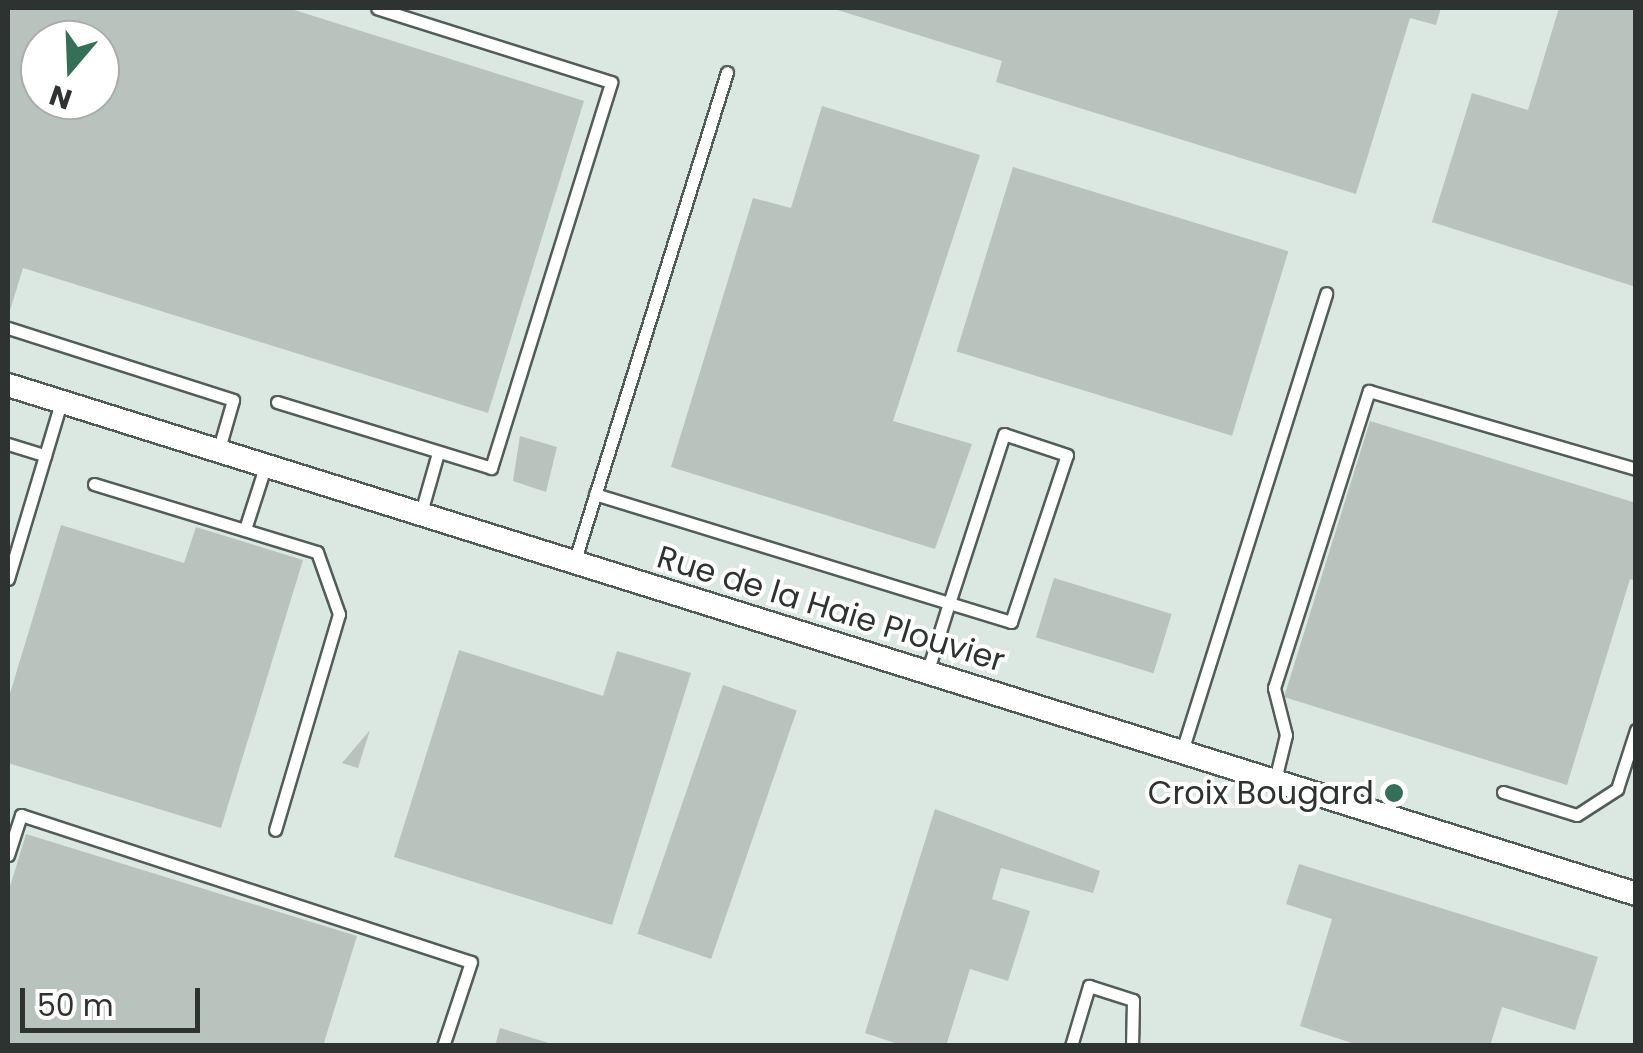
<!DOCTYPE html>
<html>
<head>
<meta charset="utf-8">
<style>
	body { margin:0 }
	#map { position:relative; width:1643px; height:1053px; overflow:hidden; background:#dbe7e1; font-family:Poppins,sans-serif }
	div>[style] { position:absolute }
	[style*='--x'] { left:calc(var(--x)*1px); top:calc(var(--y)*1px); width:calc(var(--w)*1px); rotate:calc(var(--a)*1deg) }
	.building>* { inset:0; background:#b8c3be; transform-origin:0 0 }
	.roads { filter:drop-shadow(2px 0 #535d58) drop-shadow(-2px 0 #535d58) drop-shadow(0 2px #535d58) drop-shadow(0 -2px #535d58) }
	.service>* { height:11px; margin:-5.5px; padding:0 5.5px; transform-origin:5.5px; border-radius:5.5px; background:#fff }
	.minor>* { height:22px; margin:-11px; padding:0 11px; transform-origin:11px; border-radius:11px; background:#fff }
	.dots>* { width:28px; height:28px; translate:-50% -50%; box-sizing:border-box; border:5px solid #fff; border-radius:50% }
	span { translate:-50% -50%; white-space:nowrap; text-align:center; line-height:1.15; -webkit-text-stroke:8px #fff; paint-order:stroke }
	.street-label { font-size:32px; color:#2e3230 }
	.poi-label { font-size:32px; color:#2e3230 }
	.right { translate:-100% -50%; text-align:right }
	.frame { position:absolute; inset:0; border:10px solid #2e3230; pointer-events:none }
	.north { position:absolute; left:20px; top:20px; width:100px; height:100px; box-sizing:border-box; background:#fff; border:2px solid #abadac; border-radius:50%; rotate:199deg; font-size:28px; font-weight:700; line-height:40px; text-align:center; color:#2e3230 }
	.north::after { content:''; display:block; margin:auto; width:35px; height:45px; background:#366f58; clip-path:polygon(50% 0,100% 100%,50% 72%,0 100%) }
	.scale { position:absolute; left:20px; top:988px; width:180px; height:45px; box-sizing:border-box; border:5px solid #2e3230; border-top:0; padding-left:12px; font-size:30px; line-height:35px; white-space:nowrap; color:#2e3230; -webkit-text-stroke:8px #fff; paint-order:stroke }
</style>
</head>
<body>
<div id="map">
	<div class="building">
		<i style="clip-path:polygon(evenodd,8px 8px,288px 8px,584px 101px,488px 413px,23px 268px,8px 317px,8px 8px,40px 40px,100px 40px,100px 100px,40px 100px,40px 40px)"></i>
		<i style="clip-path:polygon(831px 8px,1441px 8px,1436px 25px,1410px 18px,1356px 194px,996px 82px,1002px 61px)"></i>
		<i style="clip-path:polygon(1559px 8px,1636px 9px,1636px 287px,1432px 222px,1472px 93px,1528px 110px)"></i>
		<i style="clip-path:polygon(822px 106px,980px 155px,893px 421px,972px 444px,935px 549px,671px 467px,753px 198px,791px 208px)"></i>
		<i style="left:1013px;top:167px;width:288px;height:193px;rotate:17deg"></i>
		<i style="clip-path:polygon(1370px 421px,1636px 503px,1636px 581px,1630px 579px,1567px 785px,1284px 697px)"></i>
		<i style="clip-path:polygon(520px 436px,557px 447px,546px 492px,513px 481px)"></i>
		<i style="clip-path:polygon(61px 525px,184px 563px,196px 527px,303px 560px,221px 828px,8px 763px,8px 700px)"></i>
		<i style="left:1054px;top:578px;width:123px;height:62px;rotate:17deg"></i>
		<i style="clip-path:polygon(459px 650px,603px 696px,617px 651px,691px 673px,612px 925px,394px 857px)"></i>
		<i style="left:723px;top:685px;width:78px;height:263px;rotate:19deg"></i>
		<i style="clip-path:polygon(370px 730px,358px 768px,342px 763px)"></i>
		<i style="clip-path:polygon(935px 809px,1100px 871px,1093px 893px,1001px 868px,992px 899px,1030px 911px,1008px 981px,970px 969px,946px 1046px,904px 1046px,865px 1033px)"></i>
		<i style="clip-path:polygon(26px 834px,357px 936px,323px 1046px,8px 1046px,8px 893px)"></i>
		<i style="clip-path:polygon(1299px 864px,1598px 957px,1575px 1030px,1502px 1007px,1490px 1046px,1361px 1046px,1300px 1026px,1332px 919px,1286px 904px)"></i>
		<i style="clip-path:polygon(500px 1028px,555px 1045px,554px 1046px,495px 1046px)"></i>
	</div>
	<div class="roads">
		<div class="service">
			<i style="--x:8;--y:328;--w:236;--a:17.7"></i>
			<i style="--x:233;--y:400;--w:54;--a:106.1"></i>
			<i style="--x:277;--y:402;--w:224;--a:17.1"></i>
			<i style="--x:491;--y:468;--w:404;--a:-72.7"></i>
			<i style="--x:611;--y:82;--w:245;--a:-162.5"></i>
			<i style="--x:8;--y:444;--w:39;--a:17"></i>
			<i style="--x:94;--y:484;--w:233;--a:17"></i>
			<i style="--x:317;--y:552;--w:66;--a:70.5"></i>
			<i style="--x:339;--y:614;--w:225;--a:106.5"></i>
			<i style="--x:595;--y:494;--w:370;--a:17.1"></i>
			<i style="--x:949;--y:603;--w:65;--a:17"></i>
			<i style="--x:1011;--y:622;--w:176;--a:-71.5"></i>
			<i style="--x:1067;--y:455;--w:66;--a:-161.6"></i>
			<i style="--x:1004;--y:434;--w:178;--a:108"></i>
			<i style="--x:949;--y:603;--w:73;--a:107.4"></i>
			<i style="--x:420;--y:516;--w:66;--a:-74.1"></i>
			<i style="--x:246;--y:526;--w:62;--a:-72.1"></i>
			<i style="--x:574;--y:563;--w:514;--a:-72.69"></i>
			<i style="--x:8;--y:579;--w:185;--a:-73.3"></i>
			<i style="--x:1182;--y:751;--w:480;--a:-72.5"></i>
			<i style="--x:1275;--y:780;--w:46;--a:-76.3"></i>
			<i style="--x:1286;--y:735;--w:49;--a:-104.3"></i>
			<i style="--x:1274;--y:688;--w:312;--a:-72.3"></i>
			<i style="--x:1369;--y:391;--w:278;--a:16.3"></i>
			<i style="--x:1503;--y:792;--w:77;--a:17.3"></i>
			<i style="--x:1577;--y:815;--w:48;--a:-33"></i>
			<i style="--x:1617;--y:789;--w:62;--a:-72.1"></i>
			<i style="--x:8;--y:855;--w:42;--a:-72"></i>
			<i style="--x:21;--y:815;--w:473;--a:18.1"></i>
			<i style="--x:471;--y:962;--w:89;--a:108.4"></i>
			<i style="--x:1071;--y:1046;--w:63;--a:-73.3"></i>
			<i style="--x:1089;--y:986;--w:46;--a:17.7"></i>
			<i style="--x:1133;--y:1000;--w:46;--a:91.2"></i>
		</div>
		<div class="minor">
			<i style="--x:8;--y:385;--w:1706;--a:17.36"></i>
		</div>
	</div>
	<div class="dots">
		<i style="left:1394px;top:793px;background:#366f58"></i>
	</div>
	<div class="street-label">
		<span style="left:831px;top:609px;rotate:17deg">Rue de la Haie Plouvier</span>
	</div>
	<div class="poi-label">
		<span class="right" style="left:1374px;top:793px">Croix Bougard</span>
	</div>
	<div class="frame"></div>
	<div class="north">N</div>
	<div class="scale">50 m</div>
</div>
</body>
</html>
